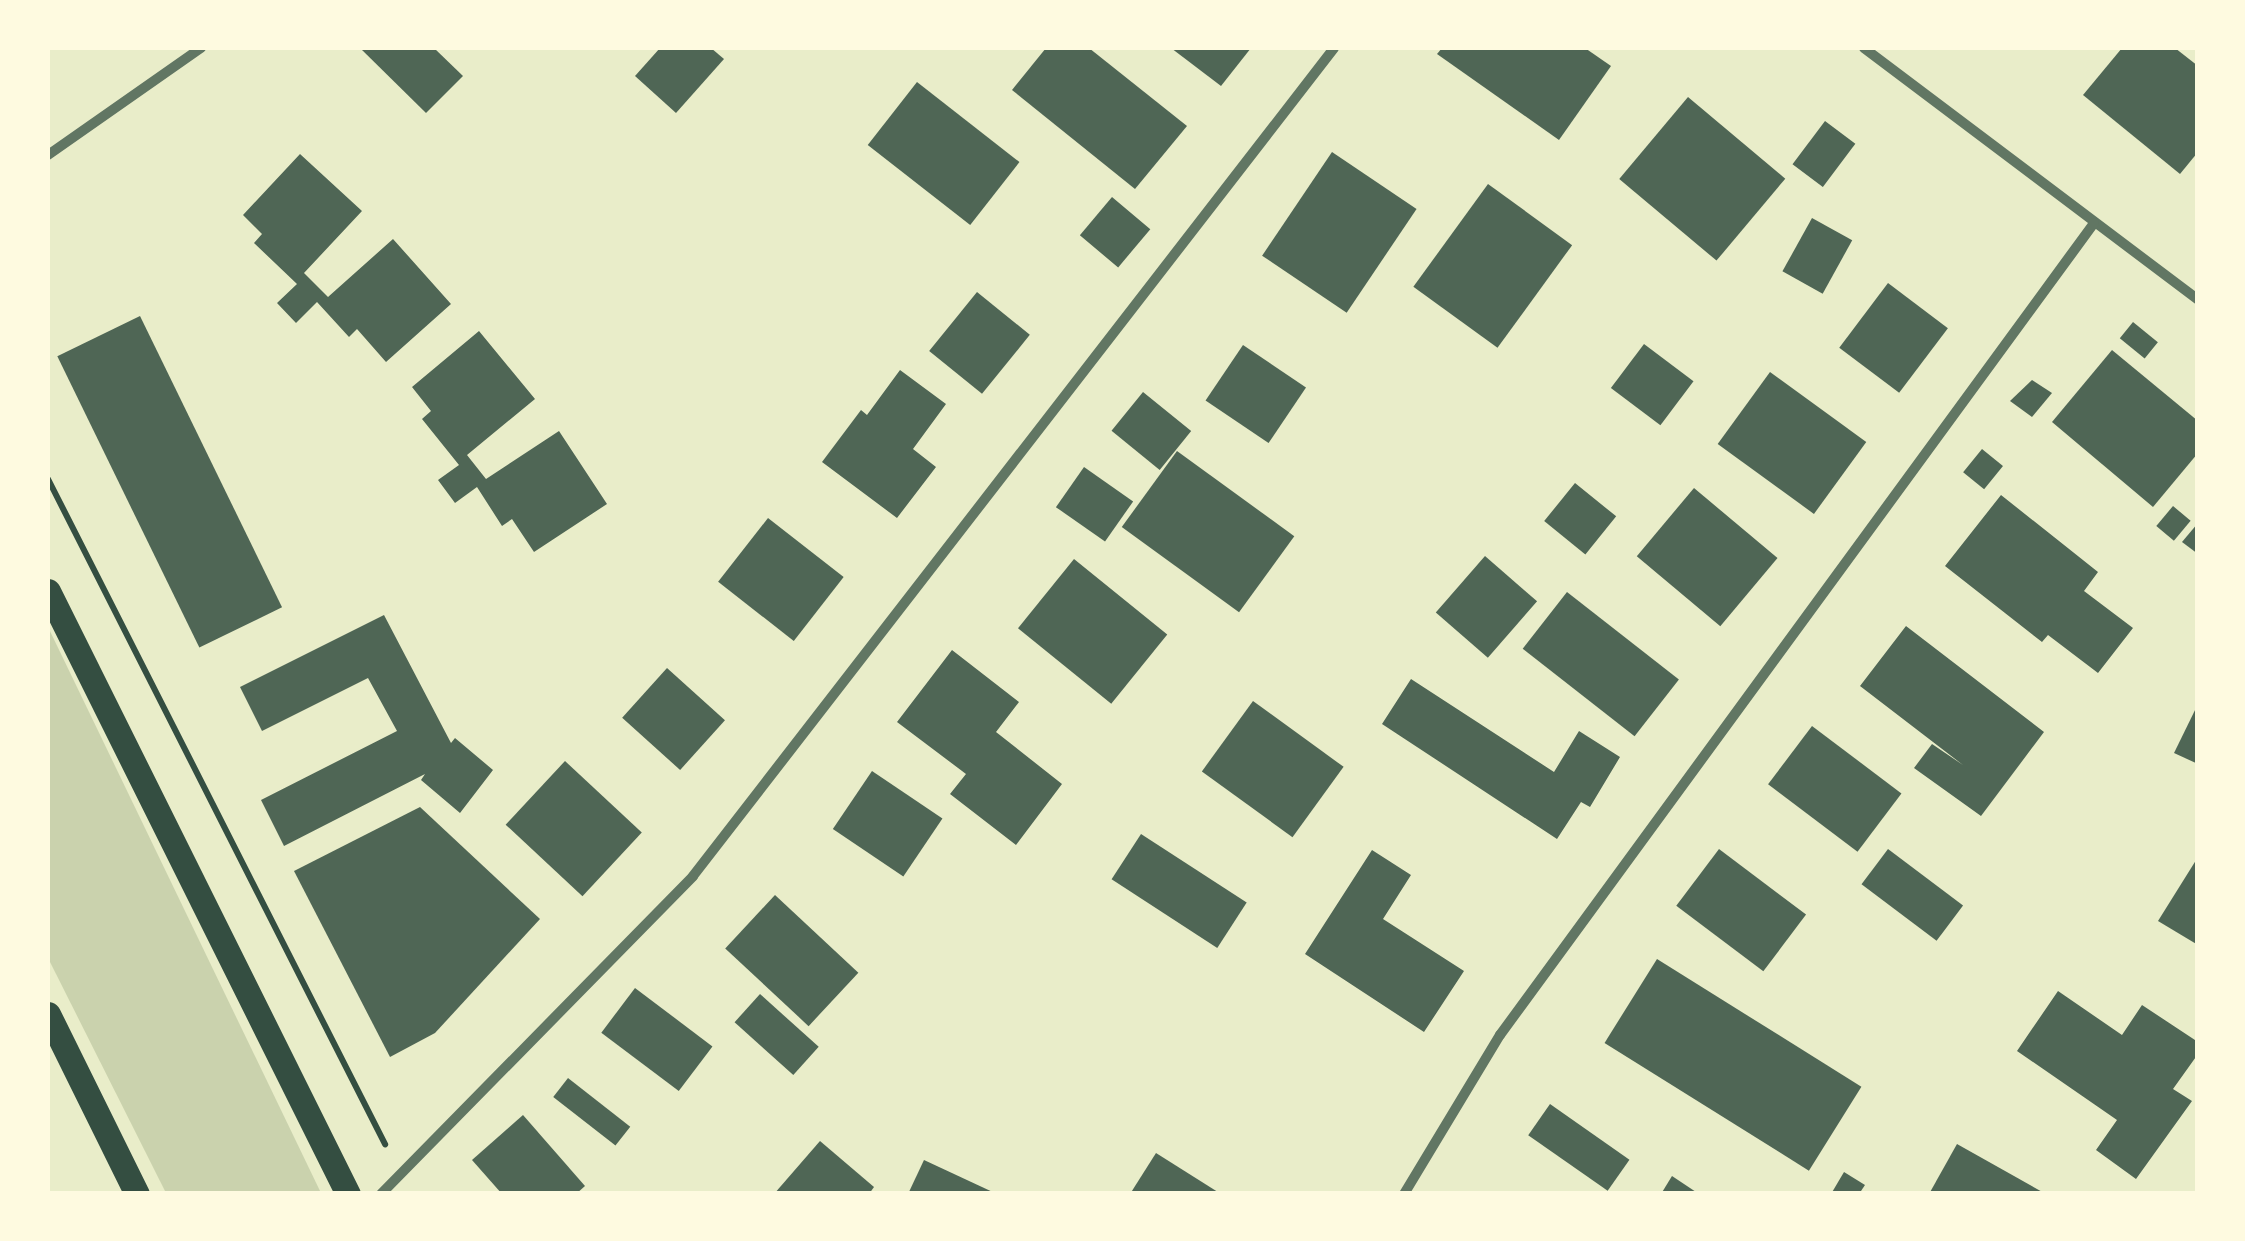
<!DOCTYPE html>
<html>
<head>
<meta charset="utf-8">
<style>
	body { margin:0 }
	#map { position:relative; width:2245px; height:1241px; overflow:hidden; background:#e9edc9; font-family:"Crimson Pro",serif }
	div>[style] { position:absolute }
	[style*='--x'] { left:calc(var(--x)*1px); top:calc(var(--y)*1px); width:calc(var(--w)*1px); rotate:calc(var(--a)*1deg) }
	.green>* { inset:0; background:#cad2ad }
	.building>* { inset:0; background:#4f6655; transform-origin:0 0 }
	.path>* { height:6px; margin:-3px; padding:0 3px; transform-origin:3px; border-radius:3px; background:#344e41 }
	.minor>* { height:10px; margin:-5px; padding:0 5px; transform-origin:5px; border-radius:5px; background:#617663 }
	.primary>* { height:25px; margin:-12.5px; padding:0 12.5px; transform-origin:12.5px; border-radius:12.5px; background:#344e41 }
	span { translate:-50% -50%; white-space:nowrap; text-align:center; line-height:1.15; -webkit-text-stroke:8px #fefae0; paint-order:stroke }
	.frame { position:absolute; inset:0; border:50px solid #fefae0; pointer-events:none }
</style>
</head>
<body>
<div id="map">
	<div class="green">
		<i style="clip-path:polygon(48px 627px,321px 1193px,166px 1193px,48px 958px)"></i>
	</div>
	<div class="building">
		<i style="clip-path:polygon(360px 48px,434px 48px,463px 76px,426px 113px)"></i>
		<i style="clip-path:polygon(660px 48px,711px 48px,724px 59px,676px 113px,635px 76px)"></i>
		<i style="clip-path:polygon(1046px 48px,1089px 48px,1187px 126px,1135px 189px,1012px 90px)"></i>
		<i style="clip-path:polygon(1171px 48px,1251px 48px,1221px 86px)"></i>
		<i style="clip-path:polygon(1442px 48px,1585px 48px,1611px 66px,1559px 140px,1437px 54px)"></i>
		<i style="clip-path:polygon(2122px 48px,2175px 48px,2198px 66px,2198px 152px,2180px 174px,2083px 95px)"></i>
		<i style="left:917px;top:82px;width:130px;height:80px;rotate:38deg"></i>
		<i style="left:1688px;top:97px;width:127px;height:107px;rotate:40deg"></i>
		<i style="left:1825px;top:121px;width:38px;height:54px;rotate:37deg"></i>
		<i style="left:1332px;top:152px;width:102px;height:125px;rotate:34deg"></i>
		<i style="clip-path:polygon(300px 154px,362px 211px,304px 273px,328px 297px,393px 239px,451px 304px,386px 362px,357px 329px,349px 337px,317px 302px,296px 323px,277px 303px,297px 284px,254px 243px,262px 234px,243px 215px)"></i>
		<i style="left:1488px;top:184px;width:104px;height:127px;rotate:36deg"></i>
		<i style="left:1112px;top:197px;width:50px;height:50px;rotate:40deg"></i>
		<i style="left:1812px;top:218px;width:46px;height:61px;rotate:29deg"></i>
		<i style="left:1888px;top:283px;width:75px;height:81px;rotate:37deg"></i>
		<i style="left:977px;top:292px;width:68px;height:76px;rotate:39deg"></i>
		<i style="left:140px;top:316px;width:324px;height:92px;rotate:64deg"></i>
		<i style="left:2133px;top:322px;width:32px;height:21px;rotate:39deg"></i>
		<i style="clip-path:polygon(479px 331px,535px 399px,467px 455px,486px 479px,559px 431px,607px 504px,534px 552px,512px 519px,502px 526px,477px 487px,455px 503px,438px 480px,459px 465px,422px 419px,431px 411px,412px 387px)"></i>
		<i style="left:1644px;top:344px;width:62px;height:55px;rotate:37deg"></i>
		<i style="left:1243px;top:345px;width:76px;height:67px;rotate:34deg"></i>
		<i style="clip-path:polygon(2112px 350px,2198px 421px,2198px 453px,2153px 507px,2052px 422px)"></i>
		<i style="clip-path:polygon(900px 370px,946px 404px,913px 449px,936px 467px,897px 518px,822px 462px,861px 410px,867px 415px)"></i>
		<i style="left:1770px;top:372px;width:119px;height:89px;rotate:36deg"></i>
		<i style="clip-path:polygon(2032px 380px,2052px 393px,2032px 417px,2010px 401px)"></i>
		<i style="left:1143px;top:392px;width:62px;height:50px;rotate:39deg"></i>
		<i style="left:1982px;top:449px;width:27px;height:30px;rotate:39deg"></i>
		<i style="left:1177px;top:451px;width:145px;height:94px;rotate:36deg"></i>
		<i style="left:1084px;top:467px;width:60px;height:49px;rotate:35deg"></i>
		<i style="left:1575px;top:483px;width:53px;height:49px;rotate:39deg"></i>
		<i style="left:1694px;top:488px;width:109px;height:89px;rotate:40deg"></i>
		<i style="clip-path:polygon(2001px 495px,2098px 572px,2084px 591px,2133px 628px,2098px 673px,2048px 635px,2042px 642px,1945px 566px)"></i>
		<i style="left:2173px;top:506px;width:23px;height:26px;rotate:40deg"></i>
		<i style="left:768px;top:518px;width:96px;height:81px;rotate:38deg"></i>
		<i style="clip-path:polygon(2198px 523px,2198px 554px,2182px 542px)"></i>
		<i style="left:1485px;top:556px;width:69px;height:75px;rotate:41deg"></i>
		<i style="left:1074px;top:559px;width:120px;height:89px;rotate:39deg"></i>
		<i style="left:1567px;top:592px;width:142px;height:72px;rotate:38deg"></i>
		<i style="clip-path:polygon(384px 615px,451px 743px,455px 738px,493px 770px,460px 813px,421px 780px,425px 774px,284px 846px,261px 800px,397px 731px,368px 678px,262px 731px,240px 687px)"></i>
		<i style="clip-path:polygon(1906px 626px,2044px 732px,1981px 816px,1914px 768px,1932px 744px,1963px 765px,1860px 686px)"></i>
		<i style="clip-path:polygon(952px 650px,1019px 702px,996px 732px,1062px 784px,1016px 845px,950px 794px,966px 774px,897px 722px)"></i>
		<i style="left:667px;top:668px;width:78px;height:67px;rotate:42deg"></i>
		<i style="clip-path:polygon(1411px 679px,1554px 772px,1579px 731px,1620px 757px,1590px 807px,1581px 802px,1557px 839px,1382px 724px)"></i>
		<i style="left:1253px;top:701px;width:112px;height:87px;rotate:36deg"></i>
		<i style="clip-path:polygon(2198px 704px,2198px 764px,2174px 753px)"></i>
		<i style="left:1812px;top:726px;width:112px;height:73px;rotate:37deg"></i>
		<i style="left:565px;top:761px;width:105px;height:87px;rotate:43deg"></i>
		<i style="left:872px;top:771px;width:85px;height:70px;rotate:34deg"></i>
		<i style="clip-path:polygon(420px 807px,540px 919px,435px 1033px,390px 1057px,294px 871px)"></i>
		<i style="left:1141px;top:834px;width:126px;height:54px;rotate:33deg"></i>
		<i style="left:1719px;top:849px;width:109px;height:71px;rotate:37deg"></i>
		<i style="left:1888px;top:849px;width:94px;height:44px;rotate:37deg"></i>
		<i style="clip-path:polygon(1372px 850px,1411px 875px,1383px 919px,1464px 971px,1424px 1032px,1305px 954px)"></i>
		<i style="clip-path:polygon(2198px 857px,2198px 945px,2158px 921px)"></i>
		<i style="left:775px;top:895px;width:114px;height:73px;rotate:43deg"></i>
		<i style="left:1657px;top:959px;width:241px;height:99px;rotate:32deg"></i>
		<i style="left:635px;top:988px;width:97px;height:56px;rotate:37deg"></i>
		<i style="clip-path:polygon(2058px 991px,2122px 1035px,2142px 1005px,2198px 1042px,2198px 1054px,2173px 1089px,2192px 1101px,2136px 1179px,2096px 1150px,2117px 1120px,2017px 1051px)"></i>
		<i style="left:760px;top:994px;width:79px;height:38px;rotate:42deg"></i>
		<i style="left:568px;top:1078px;width:79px;height:24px;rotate:38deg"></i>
		<i style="left:1550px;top:1104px;width:97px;height:38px;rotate:35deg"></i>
		<i style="clip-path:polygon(523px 1115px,585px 1186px,576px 1194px,502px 1194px,472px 1160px)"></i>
		<i style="clip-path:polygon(820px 1141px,874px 1187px,869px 1194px,774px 1194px)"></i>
		<i style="clip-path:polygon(1957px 1144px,2046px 1194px,1929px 1194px)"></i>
		<i style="clip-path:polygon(1156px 1153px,1221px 1194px,1130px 1194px)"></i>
		<i style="clip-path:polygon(924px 1160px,997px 1194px,908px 1194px)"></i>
		<i style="clip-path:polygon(1844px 1172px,1865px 1185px,1859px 1194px,1831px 1194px)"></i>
		<i style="clip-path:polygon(1672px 1176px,1699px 1194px,1661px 1194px)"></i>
	</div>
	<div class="path">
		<i style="--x:48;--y:479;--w:746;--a:63.13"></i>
	</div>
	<div class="minor">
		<i style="--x:1864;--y:48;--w:418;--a:37"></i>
		<i style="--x:48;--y:155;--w:187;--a:-35"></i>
		<i style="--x:381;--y:1194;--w:445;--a:-45.5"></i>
		<i style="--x:693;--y:876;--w:1047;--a:-52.25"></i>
		<i style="--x:1404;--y:1194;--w:186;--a:-58.9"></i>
		<i style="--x:1500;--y:1035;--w:1006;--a:-53.81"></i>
	</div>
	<div class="primary">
		<i style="--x:48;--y:591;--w:674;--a:63.55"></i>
		<i style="--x:48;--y:1014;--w:201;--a:63.7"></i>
	</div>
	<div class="frame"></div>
</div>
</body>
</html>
